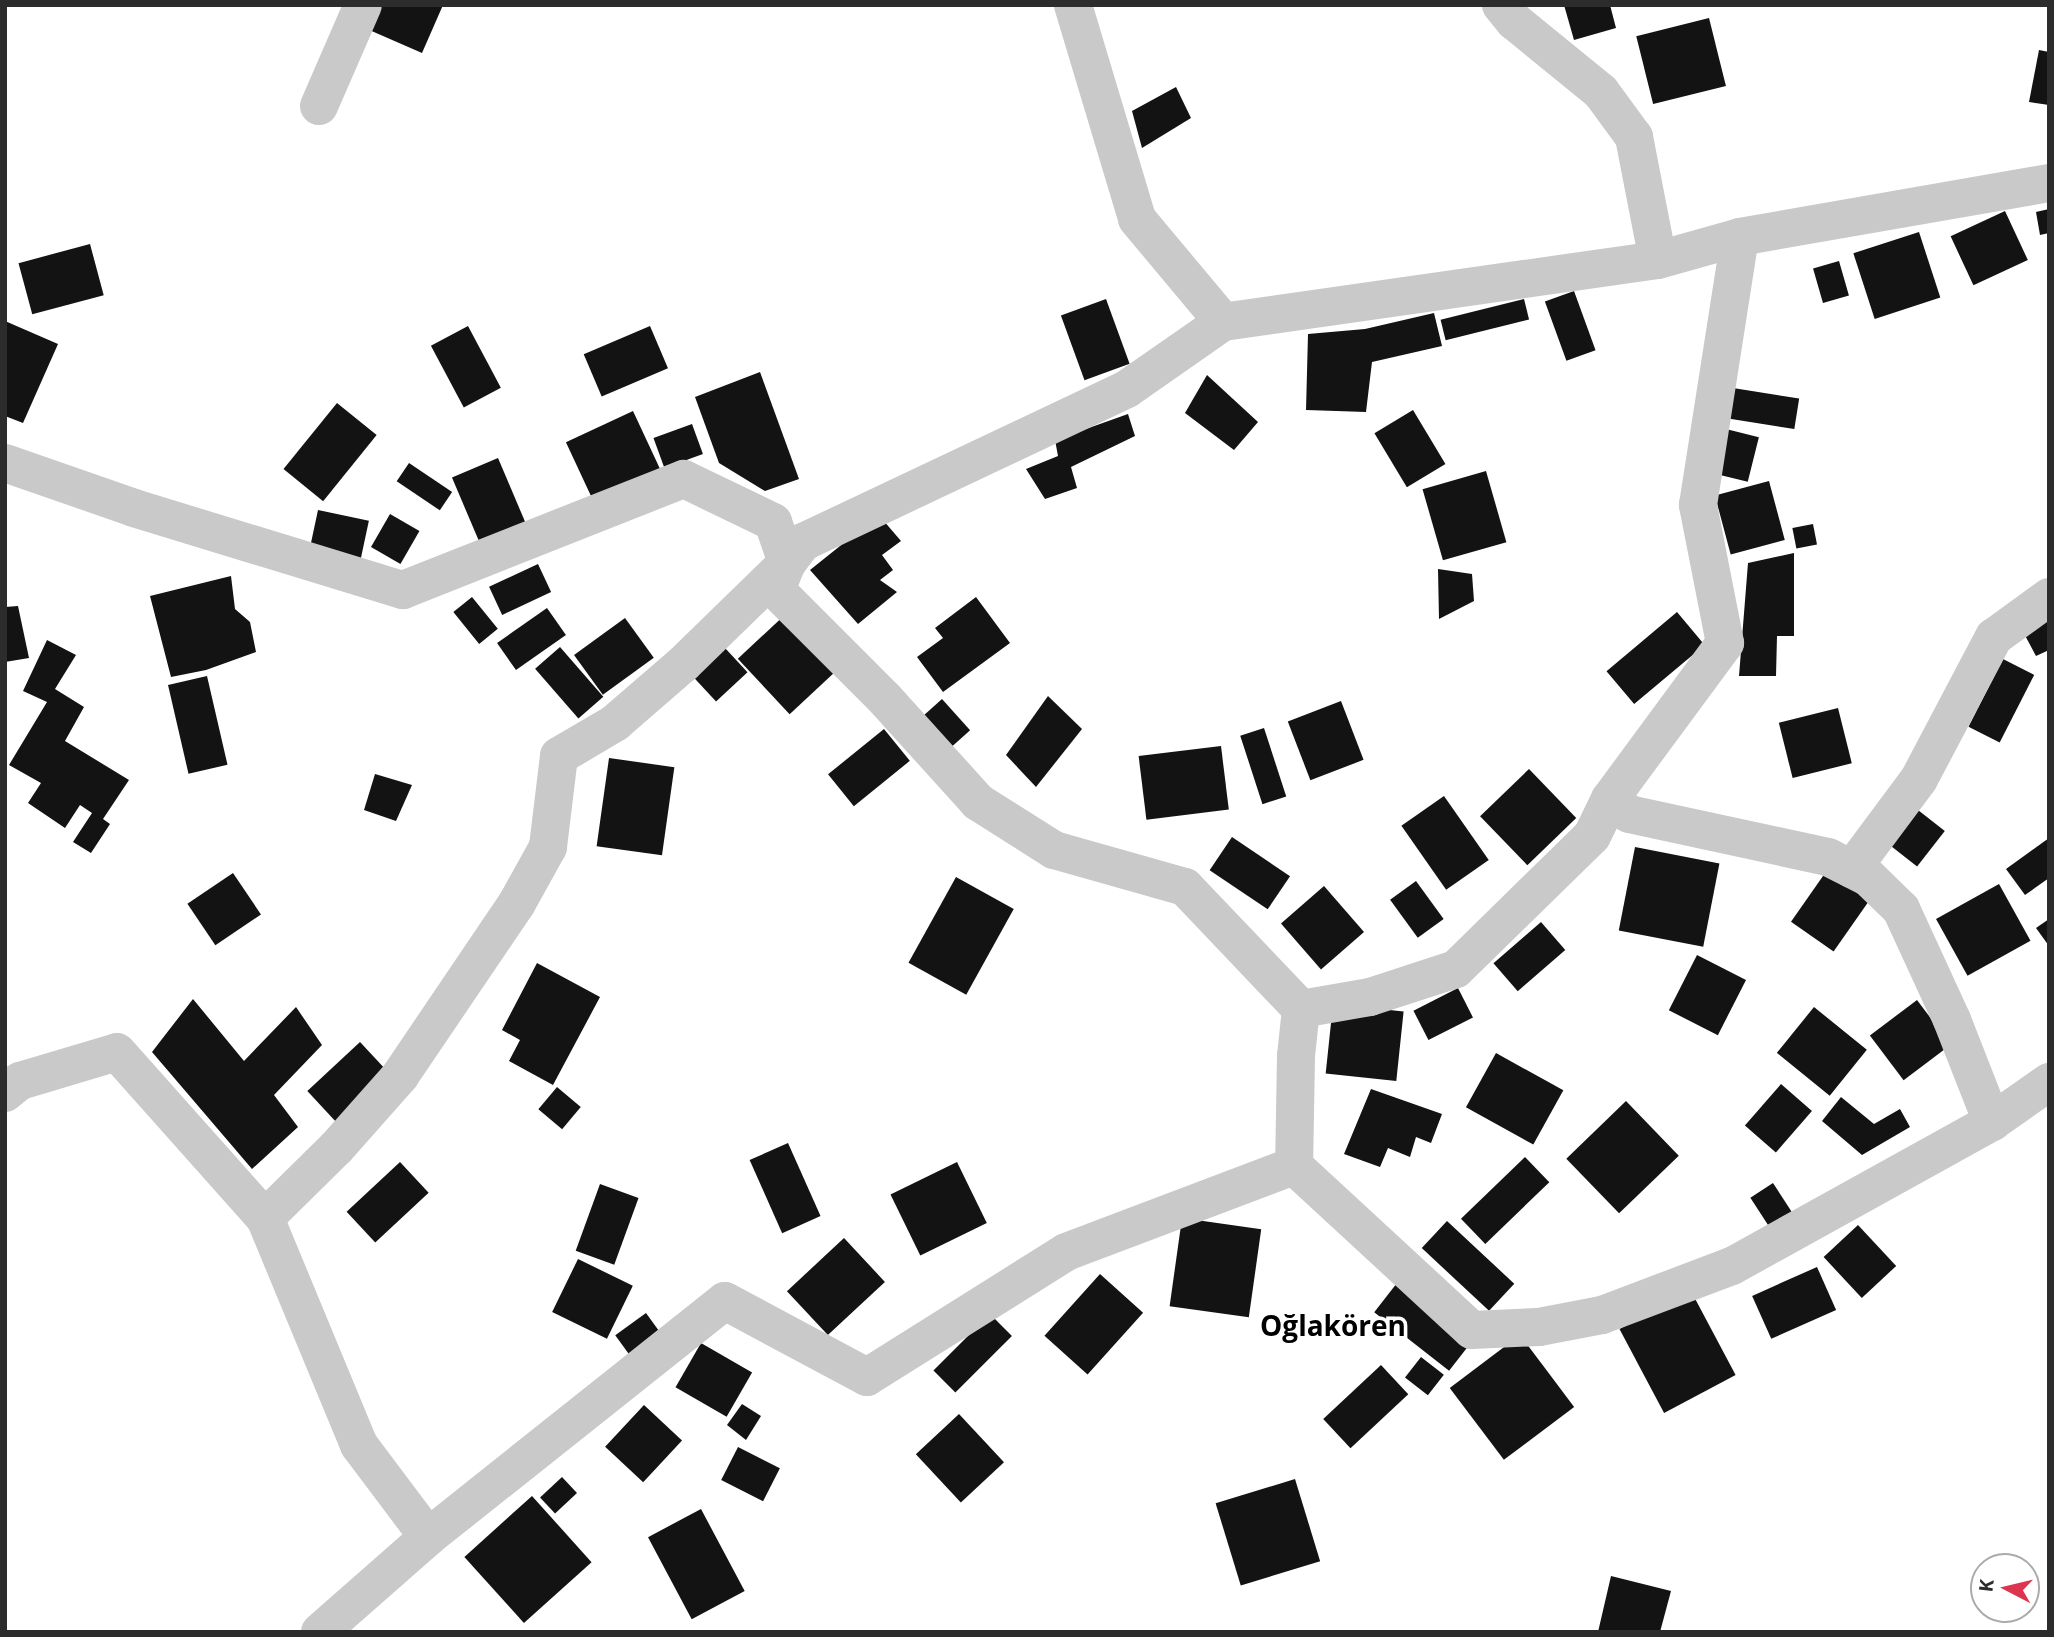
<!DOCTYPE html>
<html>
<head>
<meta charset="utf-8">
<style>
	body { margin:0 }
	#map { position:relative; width:2054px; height:1637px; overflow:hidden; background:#fff; font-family:"Open Sans",sans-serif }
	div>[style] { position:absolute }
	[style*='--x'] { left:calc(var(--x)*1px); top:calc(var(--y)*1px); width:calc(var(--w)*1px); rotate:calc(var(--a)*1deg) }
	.building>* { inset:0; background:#131313; transform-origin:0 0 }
	.minor>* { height:38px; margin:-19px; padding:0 19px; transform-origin:19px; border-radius:19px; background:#c9c9c9 }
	span { translate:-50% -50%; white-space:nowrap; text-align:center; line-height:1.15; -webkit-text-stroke:7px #fff; paint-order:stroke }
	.quarter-label { font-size:28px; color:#000; font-weight:700 }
	.frame { position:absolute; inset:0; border:7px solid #2c2c2c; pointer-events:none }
	.north { position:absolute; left:1970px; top:1553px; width:70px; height:70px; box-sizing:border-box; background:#fff; border:2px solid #ababab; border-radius:50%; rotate:277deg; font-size:19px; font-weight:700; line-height:28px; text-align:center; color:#2c2c2c }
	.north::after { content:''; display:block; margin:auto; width:24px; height:32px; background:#dd3450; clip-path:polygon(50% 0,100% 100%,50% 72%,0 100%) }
</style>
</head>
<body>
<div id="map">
	<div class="building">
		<i style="clip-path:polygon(377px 5px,443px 5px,422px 53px,367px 29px)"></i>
		<i style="clip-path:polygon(1564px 5px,1610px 5px,1616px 28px,1574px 40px)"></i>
		<i style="left:1709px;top:18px;width:70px;height:75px;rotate:76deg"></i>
		<i style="clip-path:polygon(2039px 50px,2049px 52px,2049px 105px,2029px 102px)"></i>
		<i style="clip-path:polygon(1176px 87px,1191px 118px,1142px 148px,1132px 111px)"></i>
		<i style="clip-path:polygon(2049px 209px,2049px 233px,2040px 235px,2036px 212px)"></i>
		<i style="left:2005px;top:211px;width:54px;height:60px;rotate:65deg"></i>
		<i style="left:1919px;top:232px;width:69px;height:69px;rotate:72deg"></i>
		<i style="left:90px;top:244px;width:53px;height:74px;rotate:75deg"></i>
		<i style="left:1839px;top:261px;width:36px;height:27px;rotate:74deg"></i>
		<i style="left:1574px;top:291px;width:63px;height:31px;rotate:70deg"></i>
		<i style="left:1106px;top:299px;width:69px;height:48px;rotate:70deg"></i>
		<i style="left:1524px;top:299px;width:21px;height:86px;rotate:76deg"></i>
		<i style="clip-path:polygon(1434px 313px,1442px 346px,1372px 362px,1366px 412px,1306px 410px,1308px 334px,1365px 329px)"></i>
		<i style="clip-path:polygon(5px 321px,58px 344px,23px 423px,5px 416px)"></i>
		<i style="left:468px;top:326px;width:70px;height:42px;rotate:62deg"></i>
		<i style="left:650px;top:326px;width:46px;height:72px;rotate:67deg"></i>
		<i style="clip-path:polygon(760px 372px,799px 479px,765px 491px,719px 463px,695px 397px)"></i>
		<i style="clip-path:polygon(1207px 375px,1258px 422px,1234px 450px,1185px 413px)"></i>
		<i style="left:1733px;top:388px;width:67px;height:31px;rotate:9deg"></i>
		<i style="left:337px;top:403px;width:51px;height:85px;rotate:39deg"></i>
		<i style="left:1413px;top:410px;width:63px;height:45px;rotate:59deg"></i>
		<i style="left:633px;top:411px;width:64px;height:74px;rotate:65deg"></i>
		<i style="clip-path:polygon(1128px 414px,1135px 436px,1071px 467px,1077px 488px,1045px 499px,1026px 469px,1058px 456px,1055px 440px)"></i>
		<i style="left:692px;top:424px;width:32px;height:41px;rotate:70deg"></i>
		<i style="left:1722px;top:428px;width:38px;height:46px;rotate:14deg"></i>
		<i style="left:498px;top:458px;width:78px;height:50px;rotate:67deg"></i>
		<i style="left:409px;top:463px;width:52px;height:22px;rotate:34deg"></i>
		<i style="left:1486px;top:471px;width:74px;height:66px;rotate:74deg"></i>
		<i style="left:1769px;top:481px;width:61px;height:56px;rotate:75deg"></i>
		<i style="left:318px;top:510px;width:52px;height:44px;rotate:12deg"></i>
		<i style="left:390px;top:514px;width:34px;height:38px;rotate:30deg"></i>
		<i style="clip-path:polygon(883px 520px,901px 541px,882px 555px,893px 570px,880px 580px,897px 592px,858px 624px,810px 570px,860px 530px)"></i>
		<i style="left:1813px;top:524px;width:21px;height:21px;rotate:79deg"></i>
		<i style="clip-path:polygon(1794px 553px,1794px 636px,1777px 636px,1776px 676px,1739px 676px,1748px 563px)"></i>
		<i style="left:538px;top:564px;width:31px;height:54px;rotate:65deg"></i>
		<i style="clip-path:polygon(1438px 569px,1472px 574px,1474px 601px,1439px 619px)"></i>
		<i style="clip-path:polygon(231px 576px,235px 609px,250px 622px,256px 652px,206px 670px,171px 677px,150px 596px)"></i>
		<i style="left:472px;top:597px;width:41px;height:24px;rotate:51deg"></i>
		<i style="clip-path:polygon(976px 597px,1010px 643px,943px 692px,917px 657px,943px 638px,935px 628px)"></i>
		<i style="clip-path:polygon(18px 606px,29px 658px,5px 662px,5px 607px)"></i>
		<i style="left:547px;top:608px;width:33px;height:61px;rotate:55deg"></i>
		<i style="clip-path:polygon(2049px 610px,2049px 650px,2036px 656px,2020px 626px)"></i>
		<i style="left:789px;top:611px;width:76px;height:70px;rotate:47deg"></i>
		<i style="left:1677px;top:612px;width:43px;height:92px;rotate:50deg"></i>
		<i style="left:625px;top:618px;width:49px;height:63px;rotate:54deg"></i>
		<i style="clip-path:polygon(47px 640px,76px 655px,55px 689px,84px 707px,65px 741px,129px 780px,103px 819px,110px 824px,91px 853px,73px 842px,92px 813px,80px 805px,65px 828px,28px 803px,41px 783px,9px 765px,47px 702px,23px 691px)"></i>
		<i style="left:560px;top:647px;width:66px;height:33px;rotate:49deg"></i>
		<i style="left:725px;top:648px;width:33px;height:43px;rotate:47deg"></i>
		<i style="left:2003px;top:659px;width:35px;height:76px;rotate:27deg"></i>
		<i style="left:207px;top:676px;width:91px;height:40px;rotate:77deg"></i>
		<i style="clip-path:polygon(1048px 696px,1082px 729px,1036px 787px,1006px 755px)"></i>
		<i style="left:942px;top:699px;width:42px;height:33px;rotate:48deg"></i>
		<i style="left:1341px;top:701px;width:63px;height:57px;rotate:69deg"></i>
		<i style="left:1838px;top:708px;width:57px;height:61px;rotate:76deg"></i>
		<i style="left:1264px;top:728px;width:72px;height:25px;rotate:72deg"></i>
		<i style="left:884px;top:729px;width:41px;height:72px;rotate:51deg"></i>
		<i style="left:1221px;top:746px;width:64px;height:83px;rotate:83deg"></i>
		<i style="left:609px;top:758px;width:66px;height:89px;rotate:8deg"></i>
		<i style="left:1529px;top:769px;width:68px;height:68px;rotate:46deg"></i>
		<i style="clip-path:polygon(375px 774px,412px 785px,396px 821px,364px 810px)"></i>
		<i style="left:1444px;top:796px;width:78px;height:52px;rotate:55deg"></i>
		<i style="left:1918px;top:810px;width:34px;height:45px;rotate:38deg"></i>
		<i style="left:1232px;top:837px;width:70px;height:40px;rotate:34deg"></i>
		<i style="clip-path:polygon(2049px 838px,2049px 878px,2025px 895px,2006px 869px)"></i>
		<i style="left:1635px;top:847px;width:86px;height:85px;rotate:11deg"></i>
		<i style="left:1830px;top:866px;width:52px;height:68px;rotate:35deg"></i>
		<i style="left:233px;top:873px;width:50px;height:55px;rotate:56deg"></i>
		<i style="left:956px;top:877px;width:66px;height:98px;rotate:29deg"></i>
		<i style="left:1416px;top:881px;width:47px;height:32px;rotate:54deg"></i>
		<i style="left:1999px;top:884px;width:65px;height:72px;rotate:61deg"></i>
		<i style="left:1324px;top:886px;width:61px;height:57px;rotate:49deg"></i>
		<i style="clip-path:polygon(2049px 919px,2049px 946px,2036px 928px)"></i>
		<i style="left:1541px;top:922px;width:37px;height:63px;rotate:49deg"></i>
		<i style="left:1697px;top:955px;width:55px;height:62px;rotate:27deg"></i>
		<i style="clip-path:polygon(537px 963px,600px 997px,553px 1085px,509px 1061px,520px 1040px,502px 1030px)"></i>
		<i style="left:1458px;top:988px;width:33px;height:50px;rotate:63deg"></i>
		<i style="clip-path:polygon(193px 999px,244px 1061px,296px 1007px,322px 1045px,274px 1095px,298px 1127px,252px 1169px,152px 1052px)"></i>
		<i style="left:1917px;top:1000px;width:56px;height:59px;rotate:53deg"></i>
		<i style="left:1333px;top:1004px;width:71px;height:70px;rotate:6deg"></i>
		<i style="left:1814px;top:1007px;width:68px;height:59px;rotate:39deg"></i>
		<i style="left:360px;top:1042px;width:52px;height:72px;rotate:47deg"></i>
		<i style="left:1496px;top:1053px;width:77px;height:62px;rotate:29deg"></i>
		<i style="left:1781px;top:1084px;width:41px;height:55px;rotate:41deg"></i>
		<i style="left:557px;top:1087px;width:31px;height:29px;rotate:40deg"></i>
		<i style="clip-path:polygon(1371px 1089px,1442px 1114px,1431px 1143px,1416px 1137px,1410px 1157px,1388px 1148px,1380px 1167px,1344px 1154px)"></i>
		<i style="clip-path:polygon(1841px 1097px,1874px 1124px,1900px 1109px,1910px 1127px,1862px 1155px,1822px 1121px)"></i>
		<i style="left:1626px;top:1101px;width:76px;height:83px;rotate:46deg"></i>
		<i style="left:788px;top:1143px;width:80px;height:42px;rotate:66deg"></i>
		<i style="left:1525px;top:1157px;width:35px;height:89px;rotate:46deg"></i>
		<i style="left:400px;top:1162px;width:42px;height:73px;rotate:47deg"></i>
		<i style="left:957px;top:1162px;width:68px;height:74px;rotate:64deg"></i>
		<i style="left:1773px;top:1183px;width:42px;height:27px;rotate:57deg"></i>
		<i style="left:600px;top:1184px;width:41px;height:71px;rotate:20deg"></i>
		<i style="left:1182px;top:1218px;width:80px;height:89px;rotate:8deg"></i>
		<i style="left:1447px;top:1221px;width:92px;height:37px;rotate:43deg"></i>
		<i style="left:1858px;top:1225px;width:56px;height:47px;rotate:47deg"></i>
		<i style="left:844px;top:1238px;width:60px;height:78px;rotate:47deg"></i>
		<i style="left:578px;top:1259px;width:61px;height:59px;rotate:26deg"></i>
		<i style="left:1817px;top:1267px;width:47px;height:71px;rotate:66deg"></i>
		<i style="left:1100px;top:1274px;width:58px;height:83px;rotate:42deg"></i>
		<i style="left:1397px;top:1283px;width:95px;height:37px;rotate:38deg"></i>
		<i style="left:1691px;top:1291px;width:95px;height:81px;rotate:62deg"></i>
		<i style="left:646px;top:1313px;width:32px;height:38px;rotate:54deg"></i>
		<i style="left:990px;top:1314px;width:31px;height:80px;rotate:45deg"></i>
		<i style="left:1520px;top:1335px;width:90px;height:88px;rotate:53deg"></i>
		<i style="left:701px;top:1343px;width:59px;height:51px;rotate:30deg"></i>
		<i style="left:1421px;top:1357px;width:29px;height:26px;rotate:38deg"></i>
		<i style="left:1381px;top:1365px;width:40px;height:79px;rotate:47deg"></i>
		<i style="clip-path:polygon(742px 1404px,761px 1416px,746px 1440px,727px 1425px)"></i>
		<i style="left:644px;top:1405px;width:52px;height:57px;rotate:43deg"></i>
		<i style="left:959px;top:1414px;width:66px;height:59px;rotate:47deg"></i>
		<i style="left:738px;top:1447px;width:47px;height:37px;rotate:27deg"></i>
		<i style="left:562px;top:1477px;width:22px;height:30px;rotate:47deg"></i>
		<i style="left:1295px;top:1479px;width:86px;height:83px;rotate:73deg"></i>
		<i style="left:532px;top:1496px;width:89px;height:91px;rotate:48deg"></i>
		<i style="left:701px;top:1509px;width:93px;height:60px;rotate:62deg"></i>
		<i style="clip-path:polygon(1611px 1576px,1671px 1591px,1660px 1632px,1598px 1632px)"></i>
	</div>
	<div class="minor">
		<i style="--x:1073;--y:5;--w:223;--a:73.3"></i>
		<i style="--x:1137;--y:219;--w:134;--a:50.1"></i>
		<i style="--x:1501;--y:5;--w:21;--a:51"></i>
		<i style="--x:1514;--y:21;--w:112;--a:39.2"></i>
		<i style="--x:1601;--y:92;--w:56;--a:53.7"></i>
		<i style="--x:1634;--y:137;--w:125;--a:79"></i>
		<i style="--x:319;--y:106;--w:110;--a:-66.5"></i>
		<i style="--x:2049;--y:183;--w:314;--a:170.1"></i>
		<i style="--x:1740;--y:237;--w:85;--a:164.3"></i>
		<i style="--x:1658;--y:260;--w:439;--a:171.9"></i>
		<i style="--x:1223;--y:322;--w:117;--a:145.1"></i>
		<i style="--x:1127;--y:389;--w:358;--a:154.7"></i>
		<i style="--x:803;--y:542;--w:26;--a:127"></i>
		<i style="--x:787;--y:563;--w:145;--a:135.8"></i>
		<i style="--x:683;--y:664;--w:90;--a:139.1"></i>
		<i style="--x:615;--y:723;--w:65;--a:149.5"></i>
		<i style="--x:559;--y:756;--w:92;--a:96.9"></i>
		<i style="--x:548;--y:847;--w:64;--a:119"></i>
		<i style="--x:517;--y:903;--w:209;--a:124.1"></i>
		<i style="--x:400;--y:1076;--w:96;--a:131.6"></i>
		<i style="--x:336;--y:1148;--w:100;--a:135.4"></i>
		<i style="--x:265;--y:1218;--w:246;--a:67.5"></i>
		<i style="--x:359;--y:1445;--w:115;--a:53.1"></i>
		<i style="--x:428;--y:1537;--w:379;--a:-38.5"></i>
		<i style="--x:725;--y:1301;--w:161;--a:28.2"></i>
		<i style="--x:867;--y:1377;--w:235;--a:-32.1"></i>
		<i style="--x:1066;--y:1252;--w:244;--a:-20.7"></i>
		<i style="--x:1294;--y:1166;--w:242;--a:42.7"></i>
		<i style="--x:1472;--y:1330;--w:67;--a:-2.6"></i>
		<i style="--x:1539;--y:1327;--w:64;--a:-10.8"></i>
		<i style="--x:1602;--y:1315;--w:139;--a:-20.7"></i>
		<i style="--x:1732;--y:1266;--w:297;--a:-29"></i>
		<i style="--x:1992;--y:1122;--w:70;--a:-35.1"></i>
		<i style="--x:5;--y:463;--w:137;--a:19.2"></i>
		<i style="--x:134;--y:508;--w:281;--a:17"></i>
		<i style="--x:403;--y:590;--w:302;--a:-21.6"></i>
		<i style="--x:684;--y:479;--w:99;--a:25.8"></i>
		<i style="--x:773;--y:522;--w:43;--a:71.1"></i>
		<i style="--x:787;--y:563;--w:29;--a:112"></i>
		<i style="--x:776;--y:590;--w:154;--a:45"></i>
		<i style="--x:885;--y:699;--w:139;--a:47.9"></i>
		<i style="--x:978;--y:802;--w:90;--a:32.3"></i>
		<i style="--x:1054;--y:850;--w:136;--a:15.8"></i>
		<i style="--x:1185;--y:887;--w:168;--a:46.4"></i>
		<i style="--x:1301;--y:1009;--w:47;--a:96.1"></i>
		<i style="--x:1296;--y:1056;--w:110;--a:91"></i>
		<i style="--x:1610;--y:799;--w:24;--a:38"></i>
		<i style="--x:1629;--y:814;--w:204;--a:12.2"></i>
		<i style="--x:1828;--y:857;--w:46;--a:27.1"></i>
		<i style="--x:1869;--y:878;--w:45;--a:44.1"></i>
		<i style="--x:1901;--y:909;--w:122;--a:65.3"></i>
		<i style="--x:1952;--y:1020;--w:110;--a:68.6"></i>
		<i style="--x:1852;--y:869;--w:112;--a:-53.3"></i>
		<i style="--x:1919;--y:779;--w:161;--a:-62.2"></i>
		<i style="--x:1994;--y:637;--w:68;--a:-36"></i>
		<i style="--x:1301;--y:1009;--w:70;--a:-9.9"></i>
		<i style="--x:1370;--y:997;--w:90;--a:-18"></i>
		<i style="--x:1456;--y:969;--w:190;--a:-44.4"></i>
		<i style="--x:1592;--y:836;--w:41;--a:-64.1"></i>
		<i style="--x:1610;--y:799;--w:194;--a:-53.6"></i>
		<i style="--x:1725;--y:643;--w:141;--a:-101.1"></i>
		<i style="--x:1698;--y:505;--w:271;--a:-81.1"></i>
		<i style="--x:5;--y:1093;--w:19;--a:-39"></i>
		<i style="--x:20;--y:1081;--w:101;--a:-16.6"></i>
		<i style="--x:117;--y:1052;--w:222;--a:48.3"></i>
		<i style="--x:320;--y:1632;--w:144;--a:-41.3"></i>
	</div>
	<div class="quarter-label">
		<span style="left:1333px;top:1325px">Oğlakören</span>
	</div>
	<div class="frame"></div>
	<div class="north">K</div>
</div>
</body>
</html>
